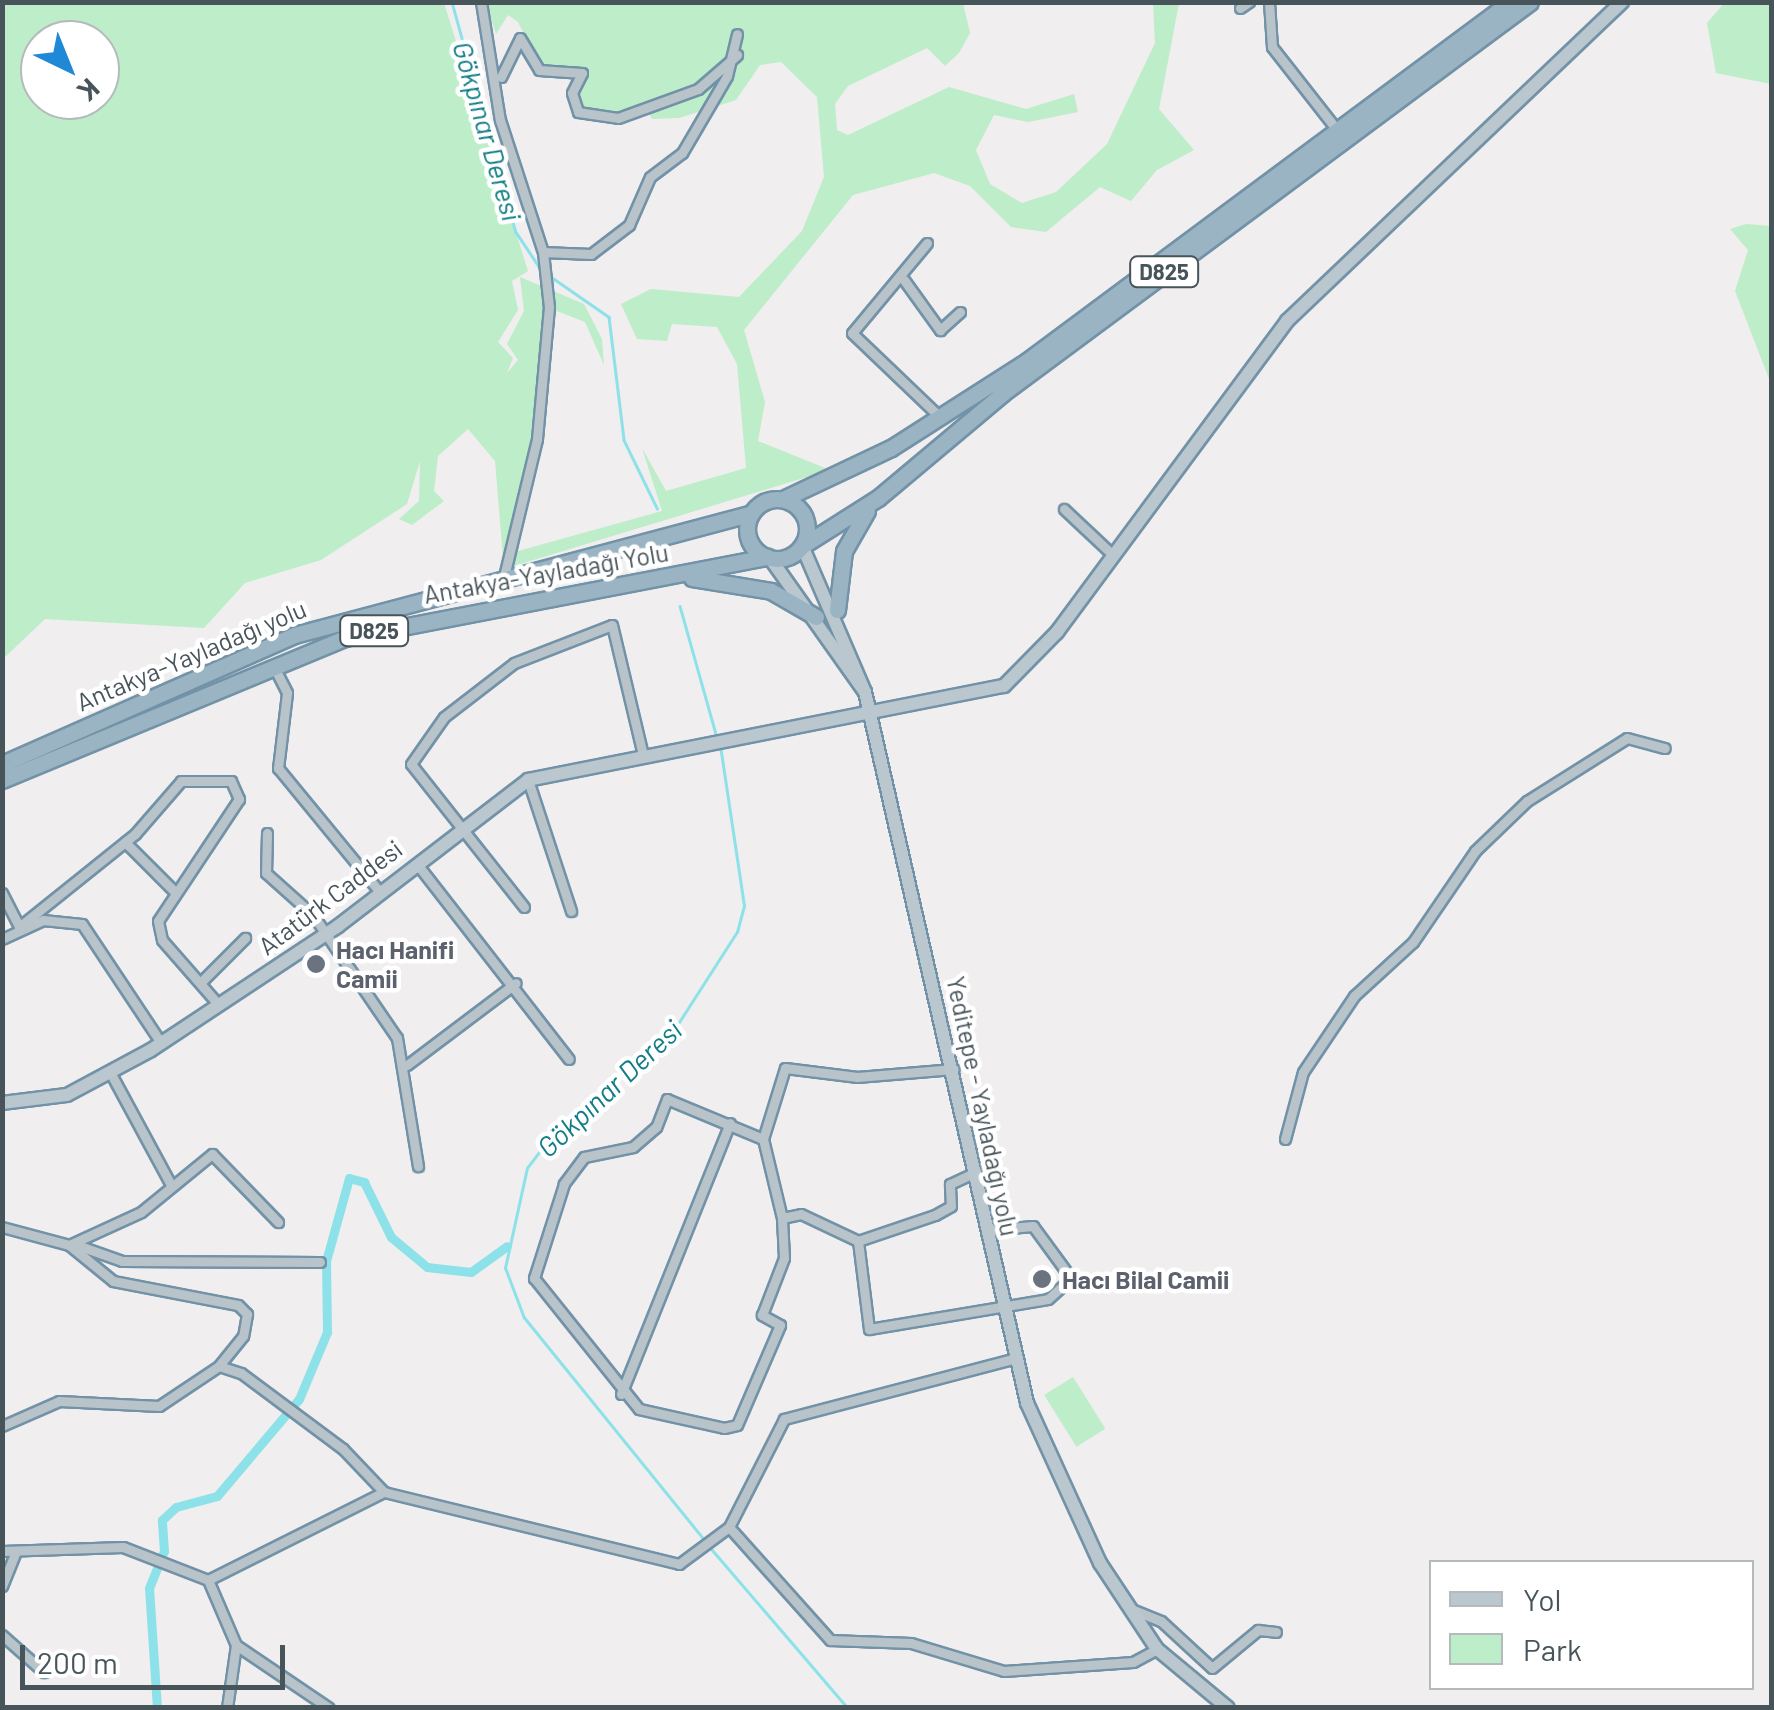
<!DOCTYPE html>
<html>
<head>
<meta charset="utf-8">
<style>
	body { margin:0 }
	#map { position:relative; width:1774px; height:1710px; overflow:hidden; background:#f0eeee; font-family:Barlow,sans-serif }
	div>[style] { position:absolute }
	[style*='--x'] { left:calc(var(--x)*1px); top:calc(var(--y)*1px); width:calc(var(--w)*1px); rotate:calc(var(--a)*1deg) }
	.green>* { inset:0; background:#bdedc9; transform-origin:0 0 }
	.stream>* { height:2.5px; margin:-1.25px; padding:0 1.25px; transform-origin:1.25px; border-radius:1.25px; background:#8ce2e8 }
	.canal>* { height:9px; margin:-4.5px; padding:0 4.5px; transform-origin:4.5px; border-radius:4.5px; background:#8ce2e8 }
	.roads { filter:drop-shadow(2px 0 #7292a7) drop-shadow(-2px 0 #7292a7) drop-shadow(0 2px #7292a7) drop-shadow(0 -2px #7292a7) }
	.minor>* { height:9px; margin:-4.5px; padding:0 4.5px; transform-origin:4.5px; border-radius:4.5px; background:#b9c4ca }
	.secondary>* { height:12px; margin:-6px; padding:0 6px; transform-origin:6px; border-radius:6px; background:#bac7cf }
	.trunk>* { height:15px; margin:-7.5px; padding:0 7.5px; transform-origin:7.5px; border-radius:7.5px; background:#9ab4c4 }
	.trunk>.ring { margin:-7.5px; padding:0; box-sizing:content-box; background:none; border:15px solid #9ab4c4; border-radius:50% }
	.dots>* { width:28px; height:28px; translate:-50% -50%; box-sizing:border-box; border:5px solid #fff; border-radius:50% }
	span { translate:-50% -50%; white-space:nowrap; text-align:center; line-height:1.15; -webkit-text-stroke:9px #fff; paint-order:stroke }
	.shield-label span { padding:2px 8px; background:#fff; border:2px solid; border-radius:8px; -webkit-text-stroke-width:0 }
	.shield-label { font-size:22px; color:#47545a; font-weight:700 }
	.street-label { font-size:25px; color:#47545a }
	.worship-label { font-size:25px; color:#5b616d; font-weight:700 }
	.left { translate:0 -50%; text-align:left }
	.water-label { font-size:28px; color:#117d86; font-style:italic }
	.frame { position:absolute; inset:0; border:5px solid #47545a; pointer-events:none }
	.legend { position:absolute; left:1429px; top:1560px; width:325px; height:130px; box-sizing:border-box; background:#fff; border:2px solid #b5bbbd; margin:0; padding:12px 18px; list-style:none; font-size:30px; color:#47545a }
	.legend li { display:flex; align-items:center; gap:20px; height:50px }
	.legend b { width:50px; border:2px solid #b5bbbd }
	.north { position:absolute; left:20px; top:20px; width:100px; height:100px; box-sizing:border-box; background:#fff; border:2px solid #b5bbbd; border-radius:50%; rotate:137deg; font-size:28px; font-weight:700; line-height:40px; text-align:center; color:#47545a }
	.north::after { content:''; display:block; margin:auto; width:35px; height:45px; background:#1f89d8; clip-path:polygon(50% 0,100% 100%,50% 72%,0 100%) }
	.scale { position:absolute; left:20px; top:1645px; width:265px; height:45px; box-sizing:border-box; border:5px solid #47545a; border-top:0; padding-left:12px; font-size:30px; line-height:35px; white-space:nowrap; color:#47545a; -webkit-text-stroke:8px #fff; paint-order:stroke }
</style>
</head>
<body>
<div id="map">
	<div class="green">
		<i style="clip-path:polygon(1725px 2px,1771px 3px,1771px 84px,1716px 73px,1707px 23px)"></i>
		<i style="clip-path:polygon(evenodd,2px 3px,444px 3px,528px 271px,512px 281px,518px 310px,498px 342px,513px 358px,507px 373px,518px 360px,507px 344px,524px 311px,520px 277px,584px 304px,602px 339px,604px 365px,585px 322px,549px 308px,549px 355px,511px 553px,662px 511px,642px 448px,666px 491px,746px 468px,737px 364px,717px 327px,672px 324px,667px 341px,637px 339px,621px 304px,651px 289px,739px 297px,802px 231px,824px 177px,817px 97px,781px 62px,760px 65px,736px 100px,679px 118px,652px 119px,644px 105px,591px 117px,572px 102px,582px 78px,542px 71px,518px 22px,508px 15px,496px 34px,486px 3px,963px 3px,970px 33px,959px 53px,945px 66px,927px 48px,848px 86px,835px 104px,837px 130px,848px 135px,949px 87px,1026px 109px,1074px 94px,1078px 112px,1028px 122px,994px 115px,976px 150px,990px 184px,1022px 203px,1056px 192px,1107px 144px,1155px 43px,1153px 3px,1179px 3px,1159px 109px,1194px 150px,1157px 170px,1131px 201px,1100px 187px,1046px 232px,1011px 227px,970px 186px,934px 173px,853px 195px,744px 330px,765px 402px,758px 441px,830px 470px,504px 569px,495px 461px,468px 429px,438px 456px,434px 491px,444px 501px,412px 525px,399px 519px,419px 501px,420px 461px,407px 504px,321px 560px,245px 583px,204px 628px,45px 619px,3px 659px,2px 3px,40px 40px,100px 40px,100px 100px,40px 100px,40px 40px)"></i>
		<i style="clip-path:polygon(1746px 224px,1771px 226px,1771px 384px,1735px 291px,1748px 250px,1730px 229px)"></i>
		<i style="left:1073px;top:1377px;width:61px;height:34px;rotate:58deg"></i>
	</div>
	<div class="stream">
		<i style="--x:452;--y:2;--w:239;--a:74.5"></i>
		<i style="--x:516;--y:232;--w:43;--a:56.3"></i>
		<i style="--x:550;--y:276;--w:72;--a:34.8"></i>
		<i style="--x:609;--y:317;--w:124;--a:83"></i>
		<i style="--x:624;--y:440;--w:76;--a:64.1"></i>
		<i style="--x:680;--y:606;--w:137;--a:74.3"></i>
		<i style="--x:704;--y:1540;--w:286;--a:-129"></i>
		<i style="--x:524;--y:1318;--w:53;--a:-110.8"></i>
		<i style="--x:505;--y:1268;--w:102;--a:-77.6"></i>
		<i style="--x:527;--y:1168;--w:48;--a:-52.7"></i>
		<i style="--x:556;--y:1130;--w:155;--a:-40.3"></i>
		<i style="--x:674;--y:1030;--w:117;--a:-57.3"></i>
		<i style="--x:737;--y:932;--w:27;--a:-75"></i>
		<i style="--x:744;--y:906;--w:162;--a:-98.5"></i>
		<i style="--x:709;--y:1546;--w:213;--a:49.4"></i>
	</div>
	<div class="canal">
		<i style="--x:157;--y:1708;--w:120;--a:-93.8"></i>
		<i style="--x:149;--y:1588;--w:40;--a:-68"></i>
		<i style="--x:164;--y:1551;--w:31;--a:-94"></i>
		<i style="--x:162;--y:1520;--w:19;--a:-43"></i>
		<i style="--x:176;--y:1507;--w:42;--a:-15"></i>
		<i style="--x:217;--y:1496;--w:127;--a:-49.8"></i>
		<i style="--x:299;--y:1399;--w:73;--a:-67.3"></i>
		<i style="--x:327;--y:1332;--w:71;--a:-90.8"></i>
		<i style="--x:326;--y:1261;--w:86;--a:-74.5"></i>
		<i style="--x:349;--y:1178;--w:16;--a:15"></i>
		<i style="--x:364;--y:1182;--w:61;--a:63.9"></i>
		<i style="--x:391;--y:1237;--w:47;--a:39.8"></i>
		<i style="--x:427;--y:1267;--w:44;--a:6.5"></i>
		<i style="--x:471;--y:1272;--w:44;--a:-35.8"></i>
	</div>
	<div class="roads">
		<div class="minor">
			<i style="--x:481;--y:2;--w:120;--a:80.9"></i>
			<i style="--x:500;--y:120;--w:139;--a:72"></i>
			<i style="--x:543;--y:252;--w:55;--a:83.8"></i>
			<i style="--x:549;--y:307;--w:133;--a:95.2"></i>
			<i style="--x:537;--y:439;--w:146;--a:103.5"></i>
			<i style="--x:1269;--y:2;--w:45;--a:86.2"></i>
			<i style="--x:1272;--y:47;--w:105;--a:51.9"></i>
			<i style="--x:1240;--y:8;--w:11;--a:-34"></i>
			<i style="--x:501;--y:77;--w:43;--a:-64"></i>
			<i style="--x:520;--y:38;--w:37;--a:59"></i>
			<i style="--x:539;--y:70;--w:43;--a:4"></i>
			<i style="--x:582;--y:73;--w:22;--a:117"></i>
			<i style="--x:572;--y:93;--w:20;--a:72"></i>
			<i style="--x:578;--y:112;--w:40;--a:8.5"></i>
			<i style="--x:618;--y:118;--w:85;--a:-19.9"></i>
			<i style="--x:698;--y:89;--w:52;--a:-41.1"></i>
			<i style="--x:927;--y:243;--w:117;--a:129.8"></i>
			<i style="--x:852;--y:333;--w:123;--a:43.7"></i>
			<i style="--x:543;--y:252;--w:48;--a:2.4"></i>
			<i style="--x:591;--y:254;--w:48;--a:-37.3"></i>
			<i style="--x:629;--y:225;--w:52;--a:-66.4"></i>
			<i style="--x:650;--y:177;--w:40;--a:-37"></i>
			<i style="--x:682;--y:153;--w:89;--a:-59.7"></i>
			<i style="--x:727;--y:76;--w:43;--a:-76.6"></i>
			<i style="--x:904;--y:280;--w:62;--a:54.2"></i>
			<i style="--x:940;--y:330;--w:27;--a:-42"></i>
			<i style="--x:1064;--y:509;--w:67;--a:43.2"></i>
			<i style="--x:273;--y:665;--w:31;--a:63"></i>
			<i style="--x:287;--y:693;--w:76;--a:96.8"></i>
			<i style="--x:278;--y:768;--w:159;--a:50.6"></i>
			<i style="--x:528;--y:780;--w:138;--a:71.8"></i>
			<i style="--x:267;--y:833;--w:40;--a:91.4"></i>
			<i style="--x:266;--y:873;--w:63;--a:41.8"></i>
			<i style="--x:313;--y:915;--w:149;--a:55.7"></i>
			<i style="--x:397;--y:1038;--w:130;--a:80.7"></i>
			<i style="--x:125;--y:842;--w:68;--a:45"></i>
			<i style="--x:417;--y:864;--w:247;--a:52.1"></i>
			<i style="--x:2;--y:893;--w:38;--a:63"></i>
			<i style="--x:19;--y:927;--w:149;--a:-38.7"></i>
			<i style="--x:135;--y:834;--w:70;--a:-49"></i>
			<i style="--x:181;--y:781;--w:50;--a:0"></i>
			<i style="--x:231;--y:781;--w:20;--a:66"></i>
			<i style="--x:239;--y:799;--w:146;--a:123.6"></i>
			<i style="--x:158;--y:921;--w:19;--a:78"></i>
			<i style="--x:162;--y:940;--w:85;--a:48.8"></i>
			<i style="--x:524;--y:907;--w:182;--a:-128.3"></i>
			<i style="--x:411;--y:764;--w:57;--a:-54.9"></i>
			<i style="--x:444;--y:717;--w:88;--a:-37.6"></i>
			<i style="--x:514;--y:663;--w:105;--a:-21.2"></i>
			<i style="--x:612;--y:625;--w:130;--a:76.6"></i>
			<i style="--x:2;--y:939;--w:45;--a:-24.9"></i>
			<i style="--x:43;--y:920;--w:39;--a:6"></i>
			<i style="--x:82;--y:924;--w:143;--a:56.4"></i>
			<i style="--x:200;--y:983;--w:64;--a:-45"></i>
			<i style="--x:407;--y:1065;--w:136;--a:-37"></i>
			<i style="--x:110;--y:1072;--w:126;--a:61.6"></i>
			<i style="--x:763;--y:1139;--w:74;--a:-72.8"></i>
			<i style="--x:785;--y:1068;--w:73;--a:7.1"></i>
			<i style="--x:857;--y:1077;--w:97;--a:-4.7"></i>
			<i style="--x:1285;--y:1139;--w:69;--a:-75"></i>
			<i style="--x:1303;--y:1072;--w:92;--a:-56.1"></i>
			<i style="--x:1354;--y:996;--w:80;--a:-42.5"></i>
			<i style="--x:1413;--y:942;--w:110;--a:-55.7"></i>
			<i style="--x:1475;--y:851;--w:72;--a:-43.9"></i>
			<i style="--x:1527;--y:801;--w:118;--a:-32.2"></i>
			<i style="--x:1627;--y:738;--w:39;--a:15"></i>
			<i style="--x:782;--y:1218;--w:81;--a:-103.5"></i>
			<i style="--x:763;--y:1139;--w:104;--a:-157.4"></i>
			<i style="--x:667;--y:1099;--w:30;--a:111"></i>
			<i style="--x:656;--y:1127;--w:30;--a:139"></i>
			<i style="--x:633;--y:1147;--w:50;--a:168.5"></i>
			<i style="--x:584;--y:1157;--w:34;--a:127"></i>
			<i style="--x:564;--y:1184;--w:99;--a:107.7"></i>
			<i style="--x:534;--y:1278;--w:168;--a:51.3"></i>
			<i style="--x:639;--y:1409;--w:87;--a:12.6"></i>
			<i style="--x:724;--y:1428;--w:13;--a:-13"></i>
			<i style="--x:737;--y:1425;--w:109;--a:-66.7"></i>
			<i style="--x:780;--y:1325;--w:21;--a:-151"></i>
			<i style="--x:762;--y:1315;--w:61;--a:-68.9"></i>
			<i style="--x:784;--y:1258;--w:40;--a:-92.9"></i>
			<i style="--x:782;--y:1218;--w:19;--a:-12"></i>
			<i style="--x:801;--y:1214;--w:63;--a:25.3"></i>
			<i style="--x:858;--y:1241;--w:89;--a:82.9"></i>
			<i style="--x:869;--y:1329;--w:181;--a:-9.5"></i>
			<i style="--x:1048;--y:1299;--w:31;--a:-42"></i>
			<i style="--x:1071;--y:1278;--w:64;--a:-126.2"></i>
			<i style="--x:1033;--y:1226;--w:46;--a:175"></i>
			<i style="--x:2;--y:1227;--w:69;--a:15"></i>
			<i style="--x:69;--y:1245;--w:57;--a:39.3"></i>
			<i style="--x:113;--y:1281;--w:127;--a:10.9"></i>
			<i style="--x:238;--y:1305;--w:13;--a:45"></i>
			<i style="--x:247;--y:1314;--w:22;--a:100"></i>
			<i style="--x:243;--y:1336;--w:38;--a:129"></i>
			<i style="--x:858;--y:1241;--w:81;--a:-18.7"></i>
			<i style="--x:935;--y:1215;--w:18;--a:-29"></i>
			<i style="--x:951;--y:1206;--w:22;--a:-93"></i>
			<i style="--x:950;--y:1184;--w:29;--a:-25"></i>
			<i style="--x:74;--y:1244;--w:51;--a:19.5"></i>
			<i style="--x:122;--y:1261;--w:198;--a:0.3"></i>
			<i style="--x:69;--y:1245;--w:79;--a:-24.6"></i>
			<i style="--x:141;--y:1212;--w:92;--a:-39.2"></i>
			<i style="--x:212;--y:1154;--w:95;--a:45.9"></i>
			<i style="--x:621;--y:1394;--w:292;--a:-68.1"></i>
			<i style="--x:2;--y:1426;--w:62;--a:-23.7"></i>
			<i style="--x:59;--y:1401;--w:100;--a:2.9"></i>
			<i style="--x:159;--y:1406;--w:72;--a:-33.7"></i>
			<i style="--x:219;--y:1366;--w:23;--a:18"></i>
			<i style="--x:241;--y:1373;--w:127;--a:36.7"></i>
			<i style="--x:343;--y:1449;--w:59;--a:46.4"></i>
			<i style="--x:384;--y:1492;--w:304;--a:13.7"></i>
			<i style="--x:679;--y:1564;--w:62;--a:-36.5"></i>
			<i style="--x:729;--y:1527;--w:152;--a:48.2"></i>
			<i style="--x:830;--y:1640;--w:81;--a:2.1"></i>
			<i style="--x:911;--y:1643;--w:97;--a:16.8"></i>
			<i style="--x:1004;--y:1671;--w:129;--a:-4"></i>
			<i style="--x:1133;--y:1662;--w:27;--a:-28"></i>
			<i style="--x:729;--y:1527;--w:121;--a:-63"></i>
			<i style="--x:784;--y:1419;--w:240;--a:-14.7"></i>
			<i style="--x:2;--y:1551;--w:121;--a:-1.9"></i>
			<i style="--x:123;--y:1547;--w:91;--a:21.2"></i>
			<i style="--x:2;--y:1586;--w:35;--a:-68"></i>
			<i style="--x:1131;--y:1609;--w:32;--a:22"></i>
			<i style="--x:1161;--y:1621;--w:69;--a:42.7"></i>
			<i style="--x:1212;--y:1668;--w:60;--a:-39.6"></i>
			<i style="--x:1258;--y:1630;--w:18;--a:6"></i>
			<i style="--x:2;--y:1635;--w:56;--a:41.4"></i>
			<i style="--x:236;--y:1645;--w:112;--a:34.1"></i>
			<i style="--x:227;--y:1708;--w:64;--a:-81.9"></i>
			<i style="--x:236;--y:1645;--w:71;--a:-113.3"></i>
			<i style="--x:208;--y:1580;--w:197;--a:-26.6"></i>
		</div>
		<div class="secondary">
			<i style="--x:770;--y:558;--w:164;--a:54.7"></i>
			<i style="--x:865;--y:692;--w:159;--a:-113.3"></i>
			<i style="--x:865;--y:692;--w:729;--a:77.16"></i>
			<i style="--x:1027;--y:1403;--w:176;--a:65.5"></i>
			<i style="--x:1100;--y:1563;--w:103;--a:56.5"></i>
			<i style="--x:1157;--y:1649;--w:92;--a:39.7"></i>
			<i style="--x:2;--y:1103;--w:65;--a:-7"></i>
			<i style="--x:67;--y:1095;--w:95;--a:-28.2"></i>
			<i style="--x:151;--y:1050;--w:224;--a:-33.5"></i>
			<i style="--x:338;--y:926;--w:240;--a:-37.5"></i>
			<i style="--x:528;--y:780;--w:485;--a:-11.2"></i>
			<i style="--x:1004;--y:686;--w:76;--a:-45.5"></i>
			<i style="--x:1057;--y:632;--w:387;--a:-53.5"></i>
			<i style="--x:1287;--y:321;--w:463;--a:-43.6"></i>
		</div>
		<div class="trunk">
			<i class="ring" style="left:747px;top:499px;width:45px;height:45px"></i>
			<i style="--x:783;--y:499;--w:119;--a:-25.3"></i>
			<i style="--x:891;--y:448;--w:161;--a:-32.6"></i>
			<i style="--x:1027;--y:361;--w:602;--a:-36.62"></i>
			<i style="--x:802;--y:546;--w:90;--a:-32.3"></i>
			<i style="--x:878;--y:498;--w:163;--a:-40"></i>
			<i style="--x:1003;--y:393;--w:656;--a:-36.57"></i>
			<i style="--x:692;--y:578;--w:80;--a:9.3"></i>
			<i style="--x:771;--y:591;--w:52;--a:30"></i>
			<i style="--x:837;--y:610;--w:59;--a:-83.2"></i>
			<i style="--x:844;--y:551;--w:46;--a:-60.1"></i>
			<i style="--x:2;--y:764;--w:319;--a:-23.8"></i>
			<i style="--x:294;--y:635;--w:473;--a:-14.9"></i>
			<i style="--x:2;--y:780;--w:371;--a:-22.5"></i>
			<i style="--x:345;--y:638;--w:430;--a:-10.9"></i>
		</div>
	</div>
	<div class="dots">
		<i style="left:316px;top:964px;background:#6b7280"></i>
		<i style="left:1042px;top:1279px;background:#6b7280"></i>
	</div>
	<div class="shield-label">
		<span style="left:1164px;top:272px">D825</span>
		<span style="left:374px;top:631px">D825</span>
	</div>
	<div class="street-label">
		<span style="left:546px;top:573px;rotate:-10deg">Antakya-Yayladağı Yolu</span>
		<span style="left:191px;top:655px;rotate:-23deg">Antakya-Yayladağı yolu</span>
		<span style="left:330px;top:897px;rotate:-37deg">Atatürk Caddesi</span>
		<span style="left:983px;top:1106px;rotate:78deg">Yeditepe - Yayladağı yolu</span>
	</div>
	<div class="worship-label">
		<span class="left" style="left:336px;top:964px">Hacı Hanifi<br>Camii</span>
		<span class="left" style="left:1062px;top:1279px">Hacı Bilal Camii</span>
	</div>
	<div class="water-label">
		<span style="left:488px;top:131px;rotate:74deg">Gökpınar Deresi</span>
		<span style="left:609px;top:1088px;rotate:-43deg">Gökpınar Deresi</span>
	</div>
	<div class="frame"></div>
	<ul class="legend">
	<li><b style="height:12px;background:#bac7cf"></b>Yol</li>
	<li><b style="height:28px;background:#bdedc9"></b>Park</li>
	</ul>
	<div class="north">K</div>
	<div class="scale">200 m</div>
</div>
</body>
</html>
